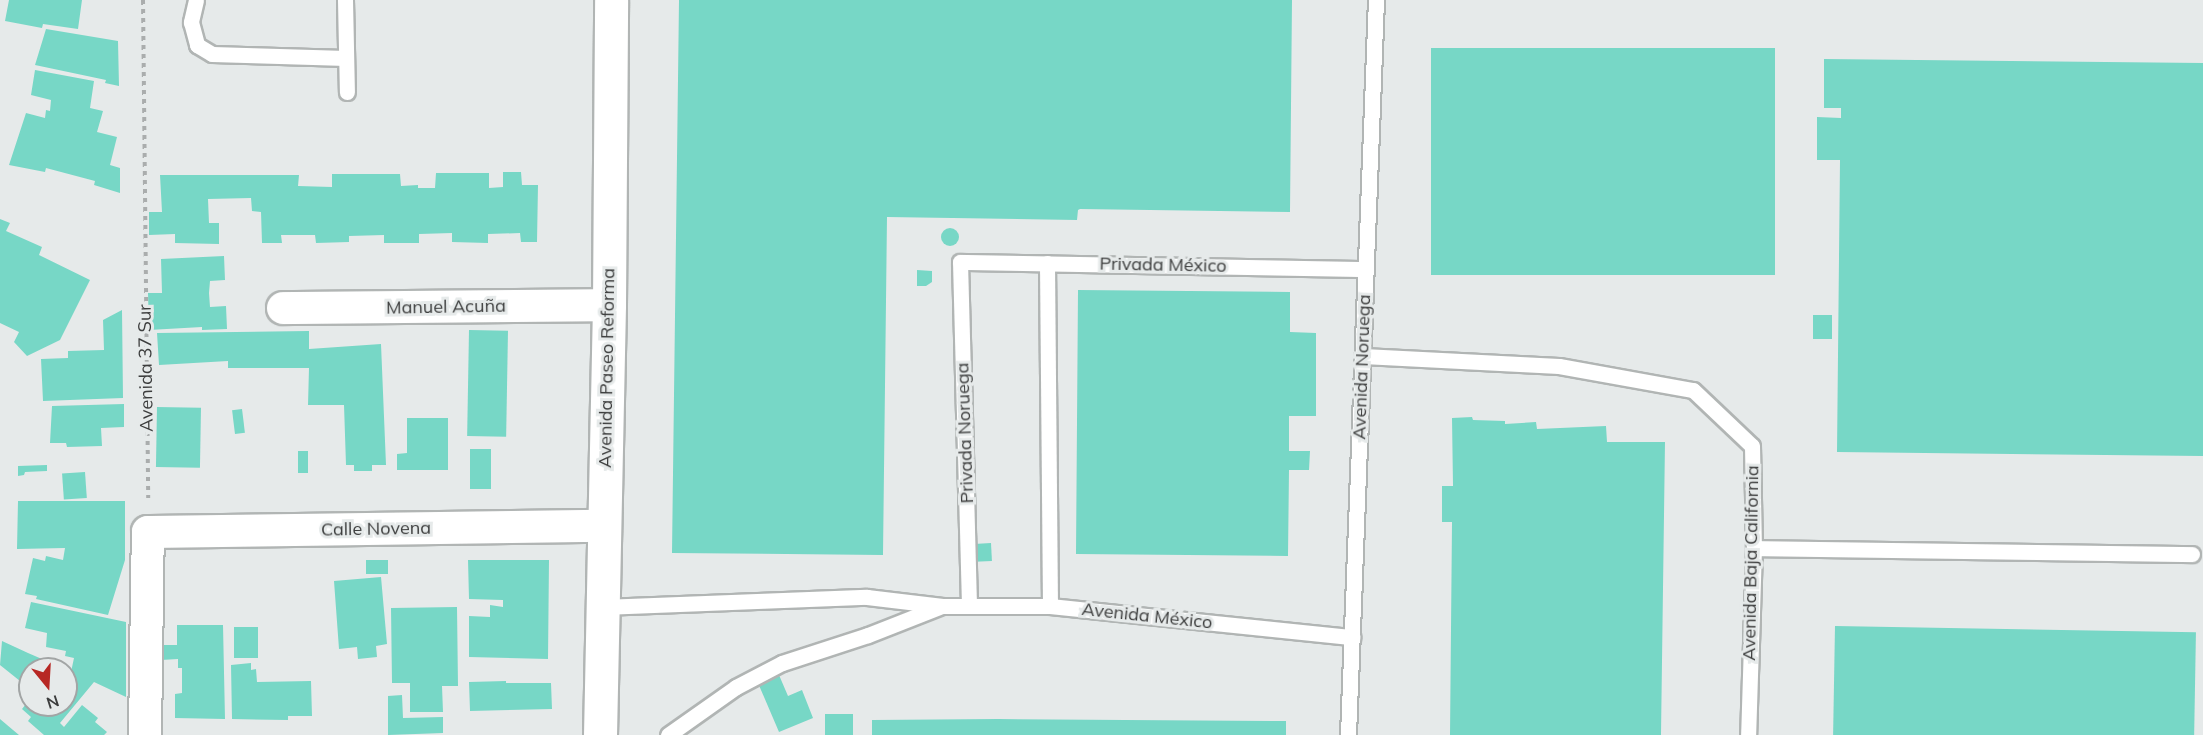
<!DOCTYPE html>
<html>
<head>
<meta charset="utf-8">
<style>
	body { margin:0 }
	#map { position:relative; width:2203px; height:735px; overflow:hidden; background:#e6eaea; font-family:Mulish,sans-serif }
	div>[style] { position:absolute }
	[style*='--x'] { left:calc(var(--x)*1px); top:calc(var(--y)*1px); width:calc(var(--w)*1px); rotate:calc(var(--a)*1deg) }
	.building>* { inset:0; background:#77d7c6; transform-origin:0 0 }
	.round { border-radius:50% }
	.path>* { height:4px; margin-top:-2px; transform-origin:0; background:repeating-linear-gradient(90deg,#aaadad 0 4.5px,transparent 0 9px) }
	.roads { filter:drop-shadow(2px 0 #b1b5b4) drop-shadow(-2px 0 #b1b5b4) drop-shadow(0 2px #b1b5b4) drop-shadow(0 -2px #b1b5b4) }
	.lane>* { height:15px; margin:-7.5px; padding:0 7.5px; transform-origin:7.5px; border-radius:7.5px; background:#fff }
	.street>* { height:32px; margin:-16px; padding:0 16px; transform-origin:16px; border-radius:16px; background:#fff }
	.secondary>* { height:33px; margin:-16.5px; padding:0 16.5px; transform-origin:16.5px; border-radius:16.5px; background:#fff }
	span { translate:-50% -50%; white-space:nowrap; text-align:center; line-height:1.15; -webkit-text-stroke:6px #e6eaea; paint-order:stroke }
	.street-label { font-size:18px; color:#3c3d3d }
	.north { position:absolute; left:18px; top:657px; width:60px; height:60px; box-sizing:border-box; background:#e6eaea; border:2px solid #a2a5a5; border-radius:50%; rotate:162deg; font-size:16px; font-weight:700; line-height:24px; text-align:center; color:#3c3d3d }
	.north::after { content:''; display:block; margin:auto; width:21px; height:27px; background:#b72824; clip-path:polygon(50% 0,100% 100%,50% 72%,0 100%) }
</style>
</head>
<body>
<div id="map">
	<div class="building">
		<i style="clip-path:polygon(9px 0,82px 0,78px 29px,43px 24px,42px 28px,5px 21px)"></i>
		<i style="clip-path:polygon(679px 0,1292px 0,1290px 212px,1080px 209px,1078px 210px,1077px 220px,887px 217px,883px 555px,672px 553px)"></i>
		<i style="clip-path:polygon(46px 29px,118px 41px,119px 86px,105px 83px,106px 80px,35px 65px)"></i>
		<i style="left:1431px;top:48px;width:344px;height:227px"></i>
		<i style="clip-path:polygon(1824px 59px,2203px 63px,2203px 456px,1837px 452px,1840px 160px,1817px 160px,1817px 117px,1841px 118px,1841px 108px,1824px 108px)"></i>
		<i style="clip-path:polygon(35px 70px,94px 81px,90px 108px,103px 111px,97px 132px,117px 137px,110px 165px,120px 168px,120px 193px,94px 185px,95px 181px,46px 168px,45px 172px,9px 165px,26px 113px,45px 118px,46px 110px,50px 111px,51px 100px,31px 95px)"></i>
		<i style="clip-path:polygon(503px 172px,521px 172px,522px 185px,538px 185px,537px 242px,521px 242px,520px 233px,488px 234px,488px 243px,452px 242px,452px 233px,419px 234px,419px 243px,384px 243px,384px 235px,349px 236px,349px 242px,316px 243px,315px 235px,281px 235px,282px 243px,262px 243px,261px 212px,252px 211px,251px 198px,208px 199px,209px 223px,219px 223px,219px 244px,175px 243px,175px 234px,149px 235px,149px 212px,162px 212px,160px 175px,299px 175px,298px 186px,332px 187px,332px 174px,400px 174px,401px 186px,418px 185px,418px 188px,435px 188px,436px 173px,489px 173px,489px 188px,503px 187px)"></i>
		<i style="clip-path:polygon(0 219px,10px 223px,6px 231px,42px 247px,39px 255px,90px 280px,60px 340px,27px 356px,14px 342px,19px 332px,0 323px)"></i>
		<i class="round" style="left:941px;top:228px;width:18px;height:18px"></i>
		<i style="clip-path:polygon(224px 256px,225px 280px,210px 281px,209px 293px,210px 307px,226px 306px,227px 329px,202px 330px,202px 327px,149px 330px,148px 293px,162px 293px,161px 259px)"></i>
		<i style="clip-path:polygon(917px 270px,932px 271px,932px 282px,926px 286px,917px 286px)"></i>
		<i style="clip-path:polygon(1078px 290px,1290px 292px,1290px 332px,1316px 333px,1316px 416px,1289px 416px,1289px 451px,1310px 451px,1309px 470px,1289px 470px,1288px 556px,1076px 554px)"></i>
		<i style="clip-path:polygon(122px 310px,123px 398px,43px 401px,41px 359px,68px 358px,68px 351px,104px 350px,103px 320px)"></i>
		<i style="left:1813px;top:315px;width:19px;height:24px"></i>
		<i style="left:469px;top:330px;width:39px;height:106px;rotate:1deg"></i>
		<i style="clip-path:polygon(309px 331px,309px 349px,381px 344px,386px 465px,372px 465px,372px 471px,354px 471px,354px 465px,346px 465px,344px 405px,308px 405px,309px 368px,228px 368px,228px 361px,159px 365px,157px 333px)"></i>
		<i style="clip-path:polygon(124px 404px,124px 427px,101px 428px,102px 446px,67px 447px,66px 443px,50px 443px,52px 406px)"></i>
		<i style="left:157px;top:407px;width:44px;height:60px;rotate:1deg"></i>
		<i style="left:242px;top:409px;width:24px;height:10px;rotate:83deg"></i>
		<i style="clip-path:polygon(1472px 417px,1473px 420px,1505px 421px,1505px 424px,1536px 422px,1537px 429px,1606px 426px,1607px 442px,1665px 442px,1661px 735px,1450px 735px,1452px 522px,1442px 522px,1442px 486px,1453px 486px,1452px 418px)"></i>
		<i style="clip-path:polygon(407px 418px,448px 418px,448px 470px,397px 470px,397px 454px,407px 453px)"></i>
		<i style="left:470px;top:449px;width:21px;height:40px"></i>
		<i style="left:298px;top:451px;width:10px;height:22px"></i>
		<i style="clip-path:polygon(47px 465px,47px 471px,25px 472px,24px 475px,18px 476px,18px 466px)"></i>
		<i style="left:85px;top:472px;width:26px;height:23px;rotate:86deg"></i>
		<i style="clip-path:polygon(18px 501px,125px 501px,125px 560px,108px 615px,36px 599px,37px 596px,25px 594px,33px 558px,45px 561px,46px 556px,63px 560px,65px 548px,17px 549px)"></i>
		<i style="left:991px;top:543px;width:18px;height:17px;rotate:87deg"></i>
		<i style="left:366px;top:560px;width:22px;height:14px"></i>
		<i style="clip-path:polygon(468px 560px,549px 560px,548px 659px,469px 657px,469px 616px,490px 617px,490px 605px,503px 607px,503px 600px,469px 599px)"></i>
		<i style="clip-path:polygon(381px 577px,387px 644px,376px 646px,377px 657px,358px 659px,357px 647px,339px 649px,334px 581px)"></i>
		<i style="clip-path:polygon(31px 602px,126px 622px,126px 697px,94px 682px,60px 723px,64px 727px,82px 705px,98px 718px,95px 722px,107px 732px,104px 735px,44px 735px,28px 721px,31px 717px,22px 709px,30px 699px,30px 705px,66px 705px,66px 670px,71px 672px,74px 658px,65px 656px,66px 651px,46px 647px,47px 633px,25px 628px)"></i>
		<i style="clip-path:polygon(457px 607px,458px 686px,442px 686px,443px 712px,410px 712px,410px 683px,392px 683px,391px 608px)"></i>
		<i style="clip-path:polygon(177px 625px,223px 625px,225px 719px,175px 718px,175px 694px,182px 693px,182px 668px,178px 668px,178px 659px,161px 660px,160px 645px,177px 645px)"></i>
		<i style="left:1835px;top:626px;width:361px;height:109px;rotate:1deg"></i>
		<i style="left:234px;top:627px;width:24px;height:31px"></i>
		<i style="clip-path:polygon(2px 641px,28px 653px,65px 669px,30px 669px,30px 689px,0 665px)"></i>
		<i style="clip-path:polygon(251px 663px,251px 670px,256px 669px,257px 682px,311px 681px,312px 716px,288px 716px,288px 720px,232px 719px,231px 665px)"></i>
		<i style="clip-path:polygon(779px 675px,788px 696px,802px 690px,813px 718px,779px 732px,758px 683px)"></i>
		<i style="clip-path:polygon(506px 681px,506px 683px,551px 683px,552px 709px,470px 711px,469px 682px)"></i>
		<i style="clip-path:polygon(402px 695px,403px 718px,443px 717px,443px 733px,388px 735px,388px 696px)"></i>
		<i style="left:825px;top:714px;width:28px;height:21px"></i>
		<i style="clip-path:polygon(0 719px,13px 730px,19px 735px,0 735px)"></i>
		<i style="clip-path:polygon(998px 719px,1286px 721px,1286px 735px,872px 735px,872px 720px)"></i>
	</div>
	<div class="path">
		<i style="--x:143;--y:0;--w:498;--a:89.4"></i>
	</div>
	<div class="roads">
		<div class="lane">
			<i style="--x:196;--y:0;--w:23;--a:103"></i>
			<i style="--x:191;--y:22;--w:24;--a:75"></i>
			<i style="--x:197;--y:45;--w:17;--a:31"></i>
			<i style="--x:212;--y:54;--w:134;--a:1.7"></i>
			<i style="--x:345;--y:0;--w:92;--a:88.8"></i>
			<i style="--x:1047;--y:263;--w:343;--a:89.5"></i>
			<i style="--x:1363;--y:356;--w:196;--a:2.9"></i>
			<i style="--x:1559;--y:366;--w:136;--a:10.2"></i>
			<i style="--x:1693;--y:390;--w:81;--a:43.5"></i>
			<i style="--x:1752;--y:446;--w:102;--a:88.9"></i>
			<i style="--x:1754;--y:548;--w:187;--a:91.8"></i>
			<i style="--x:1754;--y:548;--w:438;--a:0.8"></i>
			<i style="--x:969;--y:605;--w:343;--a:-91.5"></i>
			<i style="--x:960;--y:262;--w:406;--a:1"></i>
			<i style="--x:602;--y:607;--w:265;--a:-2.2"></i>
			<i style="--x:867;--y:597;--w:76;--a:6.8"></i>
			<i style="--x:942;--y:606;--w:108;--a:0"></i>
			<i style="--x:1050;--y:606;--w:304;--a:5.9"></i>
			<i style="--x:668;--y:735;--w:83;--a:-35.2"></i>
			<i style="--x:736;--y:687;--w:52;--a:-27.6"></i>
			<i style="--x:782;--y:663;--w:90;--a:-18"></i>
			<i style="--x:868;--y:635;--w:76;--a:-21.5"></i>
			<i style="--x:1348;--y:735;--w:736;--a:-87.82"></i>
		</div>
		<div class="street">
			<i style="--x:283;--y:308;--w:326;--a:-0.5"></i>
			<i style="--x:145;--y:735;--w:203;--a:-89.2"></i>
			<i style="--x:148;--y:532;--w:456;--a:-0.8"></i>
		</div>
		<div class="secondary">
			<i style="--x:600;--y:735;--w:430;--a:-88.8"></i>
			<i style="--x:609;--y:305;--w:305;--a:-89.6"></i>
		</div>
	</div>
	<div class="street-label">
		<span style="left:1163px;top:265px;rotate:1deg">Privada México</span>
		<span style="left:446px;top:307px;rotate:-1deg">Manuel Acuña</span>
		<span style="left:1362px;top:367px;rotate:-88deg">Avenida Noruega</span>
		<span style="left:146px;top:368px;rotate:-91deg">Avenida 37 Sur</span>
		<span style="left:607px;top:368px;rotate:-89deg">Avenida Paseo Reforma</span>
		<span style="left:965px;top:433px;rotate:-92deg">Privada Noruega</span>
		<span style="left:376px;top:529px;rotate:-1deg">Calle Novena</span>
		<span style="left:1751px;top:563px;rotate:-89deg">Avenida Baja California</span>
		<span style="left:1147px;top:616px;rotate:6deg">Avenida México</span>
	</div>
	<div class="north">N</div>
</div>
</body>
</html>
